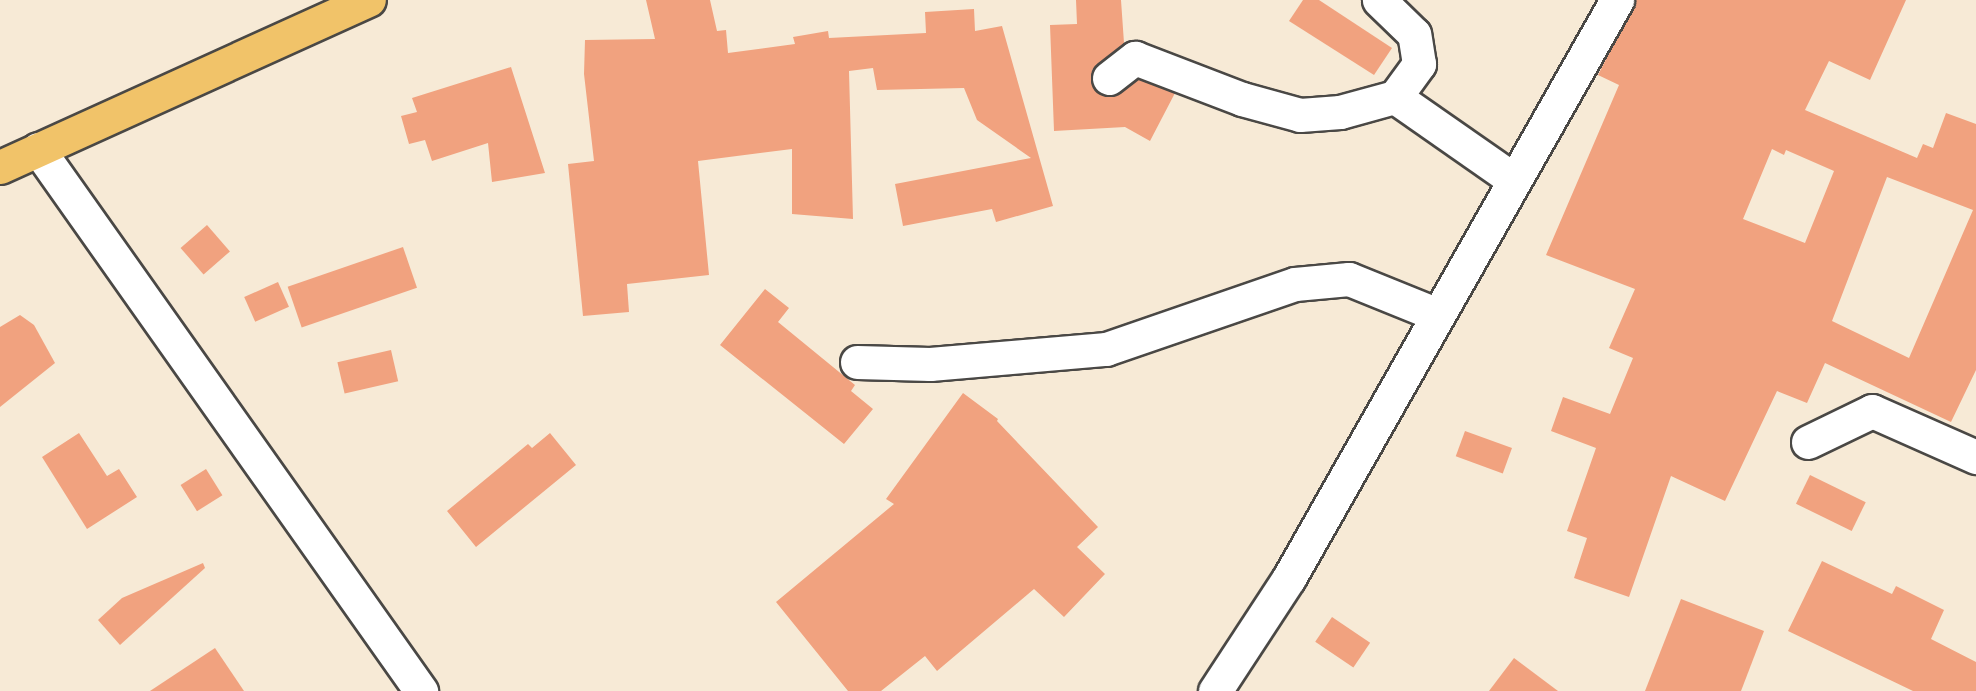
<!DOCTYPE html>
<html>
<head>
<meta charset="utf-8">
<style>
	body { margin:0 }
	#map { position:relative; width:1976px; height:691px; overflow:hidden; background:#f7ead6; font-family:"Balsamiq Sans",sans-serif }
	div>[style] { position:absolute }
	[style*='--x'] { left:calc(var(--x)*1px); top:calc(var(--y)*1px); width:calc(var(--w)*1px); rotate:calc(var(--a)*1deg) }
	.building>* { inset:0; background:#f1a27f; transform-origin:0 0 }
	.roads { filter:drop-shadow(2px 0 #4a4845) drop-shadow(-2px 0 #4a4845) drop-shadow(0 2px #4a4845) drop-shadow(0 -2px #4a4845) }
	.street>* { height:33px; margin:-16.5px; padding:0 16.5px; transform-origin:16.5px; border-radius:16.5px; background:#fff }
	.primary>* { height:33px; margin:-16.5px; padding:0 16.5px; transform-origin:16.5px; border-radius:16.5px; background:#f1c369 }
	span { translate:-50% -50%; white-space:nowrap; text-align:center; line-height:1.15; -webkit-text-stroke:6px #fdfcf7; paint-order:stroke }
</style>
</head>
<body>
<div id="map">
	<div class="building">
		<i style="clip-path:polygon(646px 0,710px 0,717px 31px,726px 30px,728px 53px,795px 44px,793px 37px,828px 31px,829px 38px,926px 33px,925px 12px,974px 9px,975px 31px,1002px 26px,1053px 206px,996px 222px,992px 209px,903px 226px,895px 184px,1031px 158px,977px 120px,964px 88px,877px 90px,873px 68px,849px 71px,853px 219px,792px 214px,792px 149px,698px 161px,709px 275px,627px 284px,629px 312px,583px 316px,568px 164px,594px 161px,584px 74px,585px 40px,655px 39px)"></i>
		<i style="clip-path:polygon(1076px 0,1121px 0,1124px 43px,1092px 70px,1095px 90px,1112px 96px,1138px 79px,1175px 93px,1150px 141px,1125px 127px,1054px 131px,1050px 25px,1077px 24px)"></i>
		<i style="clip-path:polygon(1303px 0,1319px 0,1392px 48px,1374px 75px,1289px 21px)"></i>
		<i style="clip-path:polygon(evenodd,1636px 0,1906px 0,1870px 80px,1829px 61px,1805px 110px,1917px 158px,1923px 144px,1933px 148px,1946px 113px,1976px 124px,1976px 370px,1951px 422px,1825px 363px,1807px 403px,1777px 391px,1725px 501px,1671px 476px,1629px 597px,1574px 578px,1587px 538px,1567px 531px,1596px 448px,1551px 431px,1563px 397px,1610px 414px,1633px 358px,1609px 348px,1635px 289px,1546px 255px,1619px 85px,1598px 75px,1636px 0,1772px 149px,1784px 155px,1786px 150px,1834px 171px,1805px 243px,1743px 219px,1772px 149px,1636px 0,1887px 177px,1973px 210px,1909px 358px,1832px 321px,1887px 177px)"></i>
		<i style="clip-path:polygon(511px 67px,545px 173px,492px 182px,488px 143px,432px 161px,425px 140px,409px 144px,401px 116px,417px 112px,412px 98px)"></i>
		<i style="left:207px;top:225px;width:35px;height:35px;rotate:49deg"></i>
		<i style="left:403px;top:247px;width:43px;height:122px;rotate:71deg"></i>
		<i style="left:278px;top:282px;width:27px;height:37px;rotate:66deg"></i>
		<i style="clip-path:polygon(765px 289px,789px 308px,778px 322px,855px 385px,851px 391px,873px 409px,844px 444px,720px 345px)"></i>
		<i style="clip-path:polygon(20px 315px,34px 325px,55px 363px,0 407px,0 327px)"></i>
		<i style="left:391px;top:350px;width:32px;height:55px;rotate:77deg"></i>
		<i style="clip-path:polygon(963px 393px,998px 419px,997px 421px,1098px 527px,1077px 547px,1105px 574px,1064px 617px,1034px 589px,937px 671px,925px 656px,881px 691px,848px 691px,776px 602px,894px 504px,886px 499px)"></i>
		<i style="left:1465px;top:431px;width:50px;height:27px;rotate:20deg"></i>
		<i style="clip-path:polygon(79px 433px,107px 476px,119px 469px,137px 497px,87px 529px,42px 457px)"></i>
		<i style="clip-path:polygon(550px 433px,576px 465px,476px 547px,447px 511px,528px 444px,532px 448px)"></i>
		<i style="left:206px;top:469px;width:31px;height:30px;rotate:58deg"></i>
		<i style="left:1810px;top:475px;width:62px;height:32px;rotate:26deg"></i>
		<i style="clip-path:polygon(1822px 561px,1892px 594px,1896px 586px,1944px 610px,1931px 639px,1976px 662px,1976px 691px,1913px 691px,1788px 631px)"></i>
		<i style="clip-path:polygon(203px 563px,205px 568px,120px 645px,98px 620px,122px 598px)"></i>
		<i style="clip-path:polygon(1681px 599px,1764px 631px,1741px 691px,1645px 691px)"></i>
		<i style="left:1332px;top:617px;width:46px;height:30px;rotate:34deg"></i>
		<i style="clip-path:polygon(215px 648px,244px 691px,150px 691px)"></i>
		<i style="clip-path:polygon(1514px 658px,1558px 691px,1489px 691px)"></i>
	</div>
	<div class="roads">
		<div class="street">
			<i style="--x:1109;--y:78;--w:33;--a:-38"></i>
			<i style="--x:1135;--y:58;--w:115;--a:21"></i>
			<i style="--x:1242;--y:99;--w:60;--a:15.4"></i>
			<i style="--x:1300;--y:115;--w:40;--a:-4.3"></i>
			<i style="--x:1340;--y:112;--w:57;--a:-15.3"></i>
			<i style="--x:1395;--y:97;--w:41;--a:-54"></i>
			<i style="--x:1419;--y:64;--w:30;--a:-99"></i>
			<i style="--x:1414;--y:34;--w:49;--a:-135.8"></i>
			<i style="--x:1395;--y:97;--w:145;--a:34.9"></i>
			<i style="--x:38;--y:149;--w:664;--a:54.75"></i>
			<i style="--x:857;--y:362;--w:73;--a:1.6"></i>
			<i style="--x:930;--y:364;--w:177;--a:-4.9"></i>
			<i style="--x:1106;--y:349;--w:200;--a:-19"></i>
			<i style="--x:1295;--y:284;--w:54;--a:-5.3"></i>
			<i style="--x:1349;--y:279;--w:96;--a:22"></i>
			<i style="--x:1808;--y:442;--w:71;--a:-25.8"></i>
			<i style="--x:1872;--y:411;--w:114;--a:23.9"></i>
			<i style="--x:1215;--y:691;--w:135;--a:-56.8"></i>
			<i style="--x:1289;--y:578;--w:665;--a:-60.43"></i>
		</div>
		<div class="primary">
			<i style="--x:0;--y:167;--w:405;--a:-24.4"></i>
		</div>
	</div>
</div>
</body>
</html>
